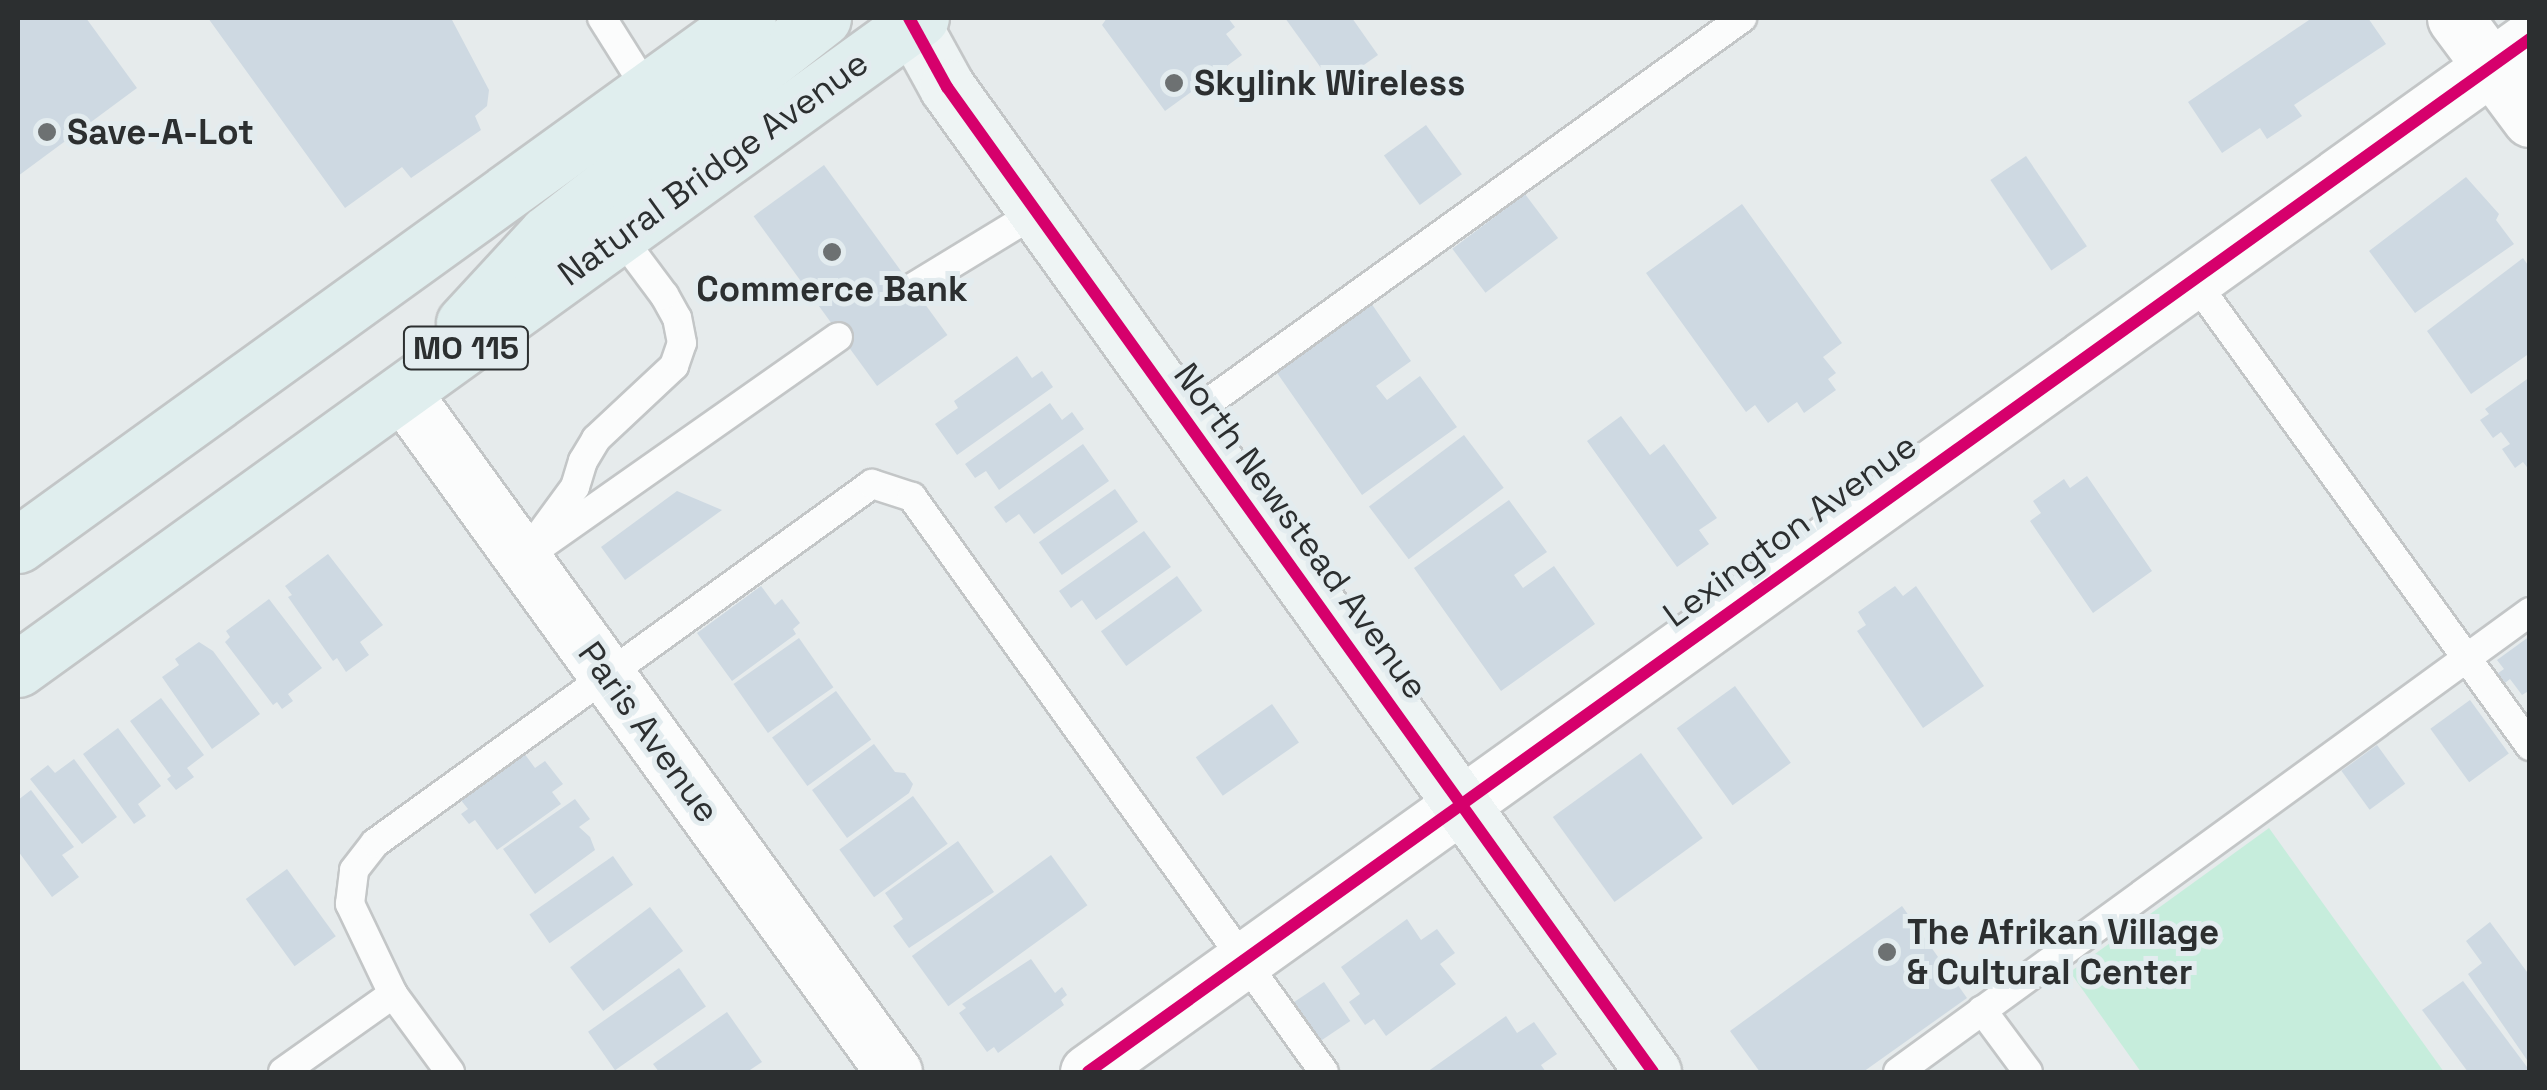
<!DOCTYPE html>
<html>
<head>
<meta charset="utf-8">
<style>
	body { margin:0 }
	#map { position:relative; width:2547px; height:1090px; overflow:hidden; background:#e6ebec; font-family:"Space Grotesk",sans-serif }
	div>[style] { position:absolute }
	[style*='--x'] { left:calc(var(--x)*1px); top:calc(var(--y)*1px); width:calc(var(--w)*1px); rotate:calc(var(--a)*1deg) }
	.green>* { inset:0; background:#c6eddc }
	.building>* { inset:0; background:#ced9e2; transform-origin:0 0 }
	.roads { filter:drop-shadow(2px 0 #c3c6c7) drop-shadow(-2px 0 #c3c6c7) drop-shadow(0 2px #c3c6c7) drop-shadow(0 -2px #c3c6c7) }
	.lane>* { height:28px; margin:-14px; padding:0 14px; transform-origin:14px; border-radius:14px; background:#fbfcfc }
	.street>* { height:55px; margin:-27.5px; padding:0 27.5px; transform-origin:27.5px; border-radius:27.5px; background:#fbfcfc }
	.secondary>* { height:55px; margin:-27.5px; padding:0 27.5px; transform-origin:27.5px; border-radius:27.5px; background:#eef4f4 }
	.primary>* { height:55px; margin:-27.5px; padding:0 27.5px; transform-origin:27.5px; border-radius:27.5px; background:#e0eeee }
	.cycleway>* { height:12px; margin:-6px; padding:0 6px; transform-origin:6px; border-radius:6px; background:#d6006c }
	.dots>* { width:28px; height:28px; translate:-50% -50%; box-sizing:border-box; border:5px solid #e3ecef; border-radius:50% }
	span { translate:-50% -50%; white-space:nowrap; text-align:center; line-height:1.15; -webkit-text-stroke:10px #e3ecef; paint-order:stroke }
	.shield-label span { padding:2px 8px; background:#e3ecef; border:2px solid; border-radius:8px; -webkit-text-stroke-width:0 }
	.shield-label { font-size:32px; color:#2c2f30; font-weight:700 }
	.poi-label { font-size:35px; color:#2c2f30; font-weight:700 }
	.left { translate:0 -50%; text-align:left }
	.street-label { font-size:35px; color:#2c2f30 }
	.frame { position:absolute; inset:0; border:20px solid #2c2f30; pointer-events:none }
</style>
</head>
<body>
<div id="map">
	<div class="green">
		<i style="clip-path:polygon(2269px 828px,2444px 1072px,2141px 1072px,2070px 972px)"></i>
	</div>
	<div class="building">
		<i style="clip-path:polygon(18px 18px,86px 18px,137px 88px,18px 176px)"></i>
		<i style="clip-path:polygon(208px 18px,451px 18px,489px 90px,487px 106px,475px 116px,481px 130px,411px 178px,402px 167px,345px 208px)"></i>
		<i style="clip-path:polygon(1107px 18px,1228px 18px,1235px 27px,1226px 34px,1242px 55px,1165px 111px,1102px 25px)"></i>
		<i style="clip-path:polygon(1285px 18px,1352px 18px,1378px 55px,1334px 86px)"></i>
		<i style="clip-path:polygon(2312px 18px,2368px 18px,2386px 44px,2294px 105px,2302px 116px,2267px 139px,2260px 128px,2222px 153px,2188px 102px)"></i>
		<i style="left:1426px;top:125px;width:61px;height:52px;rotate:54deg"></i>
		<i style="left:2026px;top:156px;width:109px;height:43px;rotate:56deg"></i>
		<i style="left:824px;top:165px;width:210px;height:87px;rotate:54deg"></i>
		<i style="clip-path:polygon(2466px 177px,2499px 214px,2496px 220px,2514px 244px,2415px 313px,2369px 251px)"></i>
		<i style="left:1525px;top:194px;width:55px;height:91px;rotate:53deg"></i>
		<i style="clip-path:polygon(1742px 204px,1842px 343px,1823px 357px,1836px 373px,1828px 379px,1836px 390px,1804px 413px,1797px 402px,1768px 423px,1755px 405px,1746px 412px,1646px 273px)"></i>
		<i style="clip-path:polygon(2523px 258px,2530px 268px,2530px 353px,2471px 394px,2427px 331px)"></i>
		<i style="clip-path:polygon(1371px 303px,1411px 361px,1376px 386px,1387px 400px,1420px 376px,1457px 427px,1362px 495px,1275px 370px)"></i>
		<i style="clip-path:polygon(1017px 356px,1032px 378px,1042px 371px,1053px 387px,957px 455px,935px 424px,958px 408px,954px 401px)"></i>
		<i style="clip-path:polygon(2530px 377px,2530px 471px,2523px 462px,2515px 468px,2502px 449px,2510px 444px,2501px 432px,2493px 438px,2480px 420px,2489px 414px,2485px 409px)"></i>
		<i style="clip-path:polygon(1050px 403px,1062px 420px,1072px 412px,1084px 429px,999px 490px,986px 471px,975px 478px,965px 464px)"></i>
		<i style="clip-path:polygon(1621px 416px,1650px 455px,1664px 444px,1717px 518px,1699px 530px,1709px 544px,1677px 567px,1587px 441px)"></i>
		<i style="left:1464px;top:435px;width:66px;height:119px;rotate:53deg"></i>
		<i style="clip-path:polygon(1083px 444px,1109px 481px,1034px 534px,1019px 514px,1006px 523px,994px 507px)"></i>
		<i style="clip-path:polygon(2087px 476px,2152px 571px,2093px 613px,2030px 521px,2041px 513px,2033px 501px,2064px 479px,2070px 488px)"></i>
		<i style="left:1115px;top:489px;width:40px;height:93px;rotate:55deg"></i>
		<i style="clip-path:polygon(677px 491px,722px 510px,625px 580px,601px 547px)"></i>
		<i style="clip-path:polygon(1509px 500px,1547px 552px,1514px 575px,1523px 588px,1554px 566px,1595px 624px,1501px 691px,1414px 568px)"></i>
		<i style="clip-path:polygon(1144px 531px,1171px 567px,1096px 620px,1082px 600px,1071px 608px,1059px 591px)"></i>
		<i style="clip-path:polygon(328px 554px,383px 625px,360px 642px,369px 655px,346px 672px,337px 658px,333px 661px,288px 597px,292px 595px,285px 586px)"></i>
		<i style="left:1177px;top:576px;width:43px;height:94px;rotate:54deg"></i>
		<i style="clip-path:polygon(761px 586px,775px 605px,782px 599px,800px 623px,793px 629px,796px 634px,732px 681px,697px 633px)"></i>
		<i style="clip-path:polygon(1895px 586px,1903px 596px,1916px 586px,1984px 686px,1923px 728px,1857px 631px,1866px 625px,1858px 612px)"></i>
		<i style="clip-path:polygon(269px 599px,322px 668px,288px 694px,293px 701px,282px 709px,277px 702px,273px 705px,225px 642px,230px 637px,226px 631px)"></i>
		<i style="clip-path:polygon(2530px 636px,2530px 690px,2522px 695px,2510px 679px,2501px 686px,2494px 676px,2504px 669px,2497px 660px)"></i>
		<i style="left:799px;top:638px;width:60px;height:80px;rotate:55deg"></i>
		<i style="clip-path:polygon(199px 642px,213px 651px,260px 714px,212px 749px,162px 677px,179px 665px,175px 659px)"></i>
		<i style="left:1735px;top:686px;width:95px;height:72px;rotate:54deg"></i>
		<i style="left:836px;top:691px;width:60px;height:79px;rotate:54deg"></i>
		<i style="clip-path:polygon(161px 698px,204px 755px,187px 768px,194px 777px,176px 790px,167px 779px,171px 776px,130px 721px)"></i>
		<i style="left:2470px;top:700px;width:66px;height:49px;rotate:54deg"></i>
		<i style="left:1272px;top:704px;width:47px;height:93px;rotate:55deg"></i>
		<i style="clip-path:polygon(118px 728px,161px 786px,138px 804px,146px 816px,134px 824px,83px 754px)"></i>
		<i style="clip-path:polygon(874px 744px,895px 772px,905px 773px,913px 784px,909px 793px,847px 838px,812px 790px)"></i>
		<i style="left:2377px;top:745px;width:48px;height:44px;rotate:54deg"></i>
		<i style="clip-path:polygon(524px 753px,535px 768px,545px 761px,563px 784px,552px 792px,561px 804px,497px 850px,475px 820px,469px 824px,461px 814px,468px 809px,460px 799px)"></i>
		<i style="left:1641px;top:753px;width:105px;height:109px;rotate:54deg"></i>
		<i style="clip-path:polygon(74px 759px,117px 817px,82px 844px,30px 779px,48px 765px,55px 773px)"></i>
		<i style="clip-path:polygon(31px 790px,74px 847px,62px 855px,79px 877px,52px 897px,18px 851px,18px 800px)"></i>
		<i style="left:913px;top:796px;width:59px;height:91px;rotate:54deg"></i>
		<i style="clip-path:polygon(575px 799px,590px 819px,579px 827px,590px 837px,595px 850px,535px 894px,503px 849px)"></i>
		<i style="clip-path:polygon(958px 841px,994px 892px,909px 948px,893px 926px,903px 919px,885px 893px)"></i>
		<i style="left:1051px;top:855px;width:62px;height:172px;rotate:54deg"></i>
		<i style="left:613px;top:856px;width:35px;height:102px;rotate:55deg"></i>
		<i style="left:287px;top:869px;width:83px;height:51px;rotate:54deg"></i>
		<i style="clip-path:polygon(1902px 906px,1967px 998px,1863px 1072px,1760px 1072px,1730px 1031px)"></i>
		<i style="left:650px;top:907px;width:55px;height:100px;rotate:53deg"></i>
		<i style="clip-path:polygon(1407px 919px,1421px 940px,1437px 929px,1455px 953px,1440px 964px,1456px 984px,1386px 1036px,1374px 1019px,1365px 1025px,1349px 1002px,1360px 994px,1341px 967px)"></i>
		<i style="clip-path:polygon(2490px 922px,2530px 976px,2527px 1060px,2468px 974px,2482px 963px,2466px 941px)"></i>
		<i style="clip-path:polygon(1031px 959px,1055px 993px,1062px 987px,1067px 995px,1061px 1000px,1064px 1005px,998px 1053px,994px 1047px,987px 1052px,959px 1013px,966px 1008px,962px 1004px)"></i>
		<i style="left:679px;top:968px;width:47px;height:111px;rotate:55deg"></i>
		<i style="clip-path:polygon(2463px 981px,2530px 1071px,2530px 1072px,2468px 1072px,2422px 1010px)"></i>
		<i style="left:1324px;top:982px;width:47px;height:40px;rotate:56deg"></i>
		<i style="clip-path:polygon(727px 1012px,762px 1062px,747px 1072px,659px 1072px,653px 1064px)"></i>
		<i style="clip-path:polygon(1506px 1016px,1517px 1033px,1534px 1022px,1557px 1054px,1541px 1065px,1546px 1072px,1427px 1072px)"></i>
	</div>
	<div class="roads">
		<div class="lane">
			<i style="--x:602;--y:18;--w:86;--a:57.8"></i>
			<i style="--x:2193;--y:279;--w:576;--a:54.18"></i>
			<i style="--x:912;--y:288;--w:144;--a:-31.4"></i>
			<i style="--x:1184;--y:420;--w:688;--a:-35.77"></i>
			<i style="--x:545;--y:543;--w:358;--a:-35.1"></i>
			<i style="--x:523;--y:558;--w:88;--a:-53.8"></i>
			<i style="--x:575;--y:487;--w:27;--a:-73"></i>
			<i style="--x:583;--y:461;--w:26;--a:-59"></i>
			<i style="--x:596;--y:439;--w:107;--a:-43.1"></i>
			<i style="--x:674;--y:366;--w:24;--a:-71"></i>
			<i style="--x:682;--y:343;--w:25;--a:-101"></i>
			<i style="--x:677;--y:318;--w:26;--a:-119"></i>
			<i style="--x:664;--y:295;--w:74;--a:-126.7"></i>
			<i style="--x:1982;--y:1010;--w:77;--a:53.4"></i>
			<i style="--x:283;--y:1072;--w:135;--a:-35.3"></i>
			<i style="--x:450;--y:1072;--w:97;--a:-126.2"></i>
			<i style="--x:393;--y:994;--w:100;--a:-115.5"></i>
			<i style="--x:350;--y:904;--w:34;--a:-83"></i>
			<i style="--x:354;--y:870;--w:34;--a:-52"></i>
			<i style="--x:375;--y:843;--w:613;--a:-35.84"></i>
			<i style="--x:872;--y:484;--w:42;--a:18"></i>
			<i style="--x:912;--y:497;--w:707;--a:54.38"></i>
			<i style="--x:1898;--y:1072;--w:782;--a:-36.05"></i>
		</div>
		<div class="street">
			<i style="--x:2455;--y:18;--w:126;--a:53.4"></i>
			<i style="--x:403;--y:393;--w:838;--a:54.13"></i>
			<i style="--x:1088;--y:1072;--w:1774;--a:-35.62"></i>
		</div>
		<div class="secondary">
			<i style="--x:909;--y:18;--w:79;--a:61.2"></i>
			<i style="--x:947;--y:87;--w:1212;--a:54.37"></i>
		</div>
		<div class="primary">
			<i style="--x:464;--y:323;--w:121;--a:-47.3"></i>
			<i style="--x:546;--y:234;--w:351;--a:-37.9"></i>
			<i style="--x:18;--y:545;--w:900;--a:-35.83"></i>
			<i style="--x:18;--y:669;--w:1113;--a:-35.79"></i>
		</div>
	</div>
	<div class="cycleway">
		<i style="--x:909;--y:18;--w:79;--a:61.2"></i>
		<i style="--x:947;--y:87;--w:1212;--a:54.37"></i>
		<i style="--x:1088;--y:1072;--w:1774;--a:-35.62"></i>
	</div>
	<div class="dots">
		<i style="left:1174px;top:83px;background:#6d7172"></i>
		<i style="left:47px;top:132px;background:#6d7172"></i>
		<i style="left:832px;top:252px;background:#6d7172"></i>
		<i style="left:1887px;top:952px;background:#6d7172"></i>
	</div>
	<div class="shield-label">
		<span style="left:466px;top:348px">MO 115</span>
	</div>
	<div class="poi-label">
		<span class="left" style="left:1194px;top:83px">Skylink Wireless</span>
		<span class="left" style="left:67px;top:132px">Save-A-Lot</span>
		<span style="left:832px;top:289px">Commerce Bank</span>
		<span class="left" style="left:1907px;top:952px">The Afrikan Village<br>&amp; Cultural Center</span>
	</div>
	<div class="street-label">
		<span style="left:713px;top:168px;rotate:-36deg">Natural Bridge Avenue</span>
		<span style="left:1790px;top:530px;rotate:-36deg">Lexington Avenue</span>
		<span style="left:1301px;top:531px;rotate:54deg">North Newstead Avenue</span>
		<span style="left:649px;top:732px;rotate:54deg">Paris Avenue</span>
	</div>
	<div class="frame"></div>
</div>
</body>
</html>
